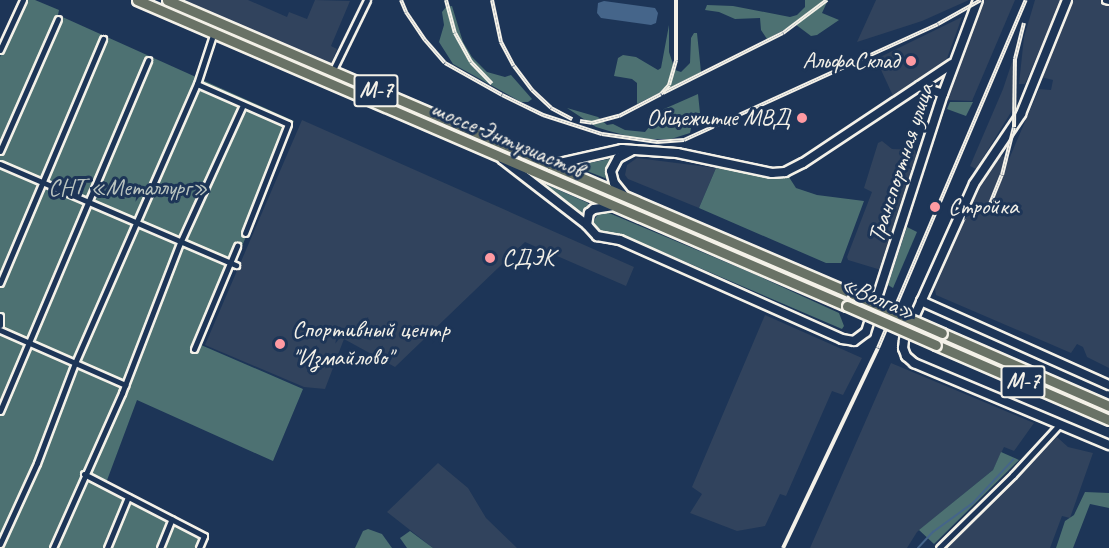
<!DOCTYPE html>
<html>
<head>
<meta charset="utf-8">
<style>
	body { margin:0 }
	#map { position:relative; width:1109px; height:548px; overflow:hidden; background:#1d3557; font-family:Caveat,sans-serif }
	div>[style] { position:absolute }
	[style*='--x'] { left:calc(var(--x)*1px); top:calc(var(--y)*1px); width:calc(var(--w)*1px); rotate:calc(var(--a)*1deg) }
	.built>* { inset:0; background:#31435d }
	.green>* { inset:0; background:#4d7172 }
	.water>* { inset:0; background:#45658a }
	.stream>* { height:1.5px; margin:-0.75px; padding:0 0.75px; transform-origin:0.75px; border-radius:0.75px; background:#45658a }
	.roads { filter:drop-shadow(2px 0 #f4f1e8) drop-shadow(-2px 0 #f4f1e8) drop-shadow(0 2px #f4f1e8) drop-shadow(0 -2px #f4f1e8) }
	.street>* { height:5px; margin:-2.5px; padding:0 2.5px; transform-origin:2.5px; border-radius:2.5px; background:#1d3557 }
	.secondary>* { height:8px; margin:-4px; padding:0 4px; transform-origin:4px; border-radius:4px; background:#1d3557 }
	.highway>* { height:9px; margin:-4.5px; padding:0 4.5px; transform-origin:4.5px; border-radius:4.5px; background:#697266 }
	.rail>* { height:4px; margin-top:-2px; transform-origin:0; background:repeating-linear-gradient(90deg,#1d3557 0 4.5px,#f4f1e8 0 9px); box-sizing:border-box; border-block:2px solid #f4f1e8 }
	.bridges { filter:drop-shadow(2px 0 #f4f1e8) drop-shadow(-2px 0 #f4f1e8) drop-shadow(0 2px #f4f1e8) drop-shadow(0 -2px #f4f1e8) }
	.highway-bridge>* { height:9px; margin:-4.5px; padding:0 4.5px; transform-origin:4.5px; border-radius:4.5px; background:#697266 }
	.dots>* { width:16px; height:16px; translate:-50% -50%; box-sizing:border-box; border:3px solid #1d3557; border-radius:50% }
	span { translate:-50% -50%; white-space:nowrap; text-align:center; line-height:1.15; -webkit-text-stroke:6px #1d3557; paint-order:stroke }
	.shield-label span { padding:2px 4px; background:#1d3557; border:2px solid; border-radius:4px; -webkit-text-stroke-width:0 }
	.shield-label { font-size:22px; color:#f4f1e8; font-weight:700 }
	.poi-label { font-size:24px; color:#f4f1e8 }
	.right { translate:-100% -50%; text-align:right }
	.left { translate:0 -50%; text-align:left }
	.street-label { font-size:24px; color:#f4f1e8 }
	.park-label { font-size:24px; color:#bac4bf }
</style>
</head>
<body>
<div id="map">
	<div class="built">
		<i style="clip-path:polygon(184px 0,248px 0,287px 17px,289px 12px,307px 19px,315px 0,350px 1px,331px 46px,337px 49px,331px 64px)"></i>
		<i style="clip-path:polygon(876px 0,969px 0,922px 21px,857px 42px)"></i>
		<i style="clip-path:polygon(984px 0,1015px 0,972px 101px,946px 100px,980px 4px)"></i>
		<i style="clip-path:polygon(1035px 0,1061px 0,1025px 84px,1019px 84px,1024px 37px)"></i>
		<i style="clip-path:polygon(1071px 0,1109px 0,1109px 368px,1087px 357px,1083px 347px,1077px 344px,1071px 353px,936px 295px,934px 284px,978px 186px,999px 155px,1009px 159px,1039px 89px,1051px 90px,1053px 80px,1041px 77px)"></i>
		<i style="clip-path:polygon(962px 17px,945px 64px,894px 98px,876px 59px)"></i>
		<i style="clip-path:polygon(1018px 44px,1013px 109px,976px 169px,970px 166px,1003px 89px)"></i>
		<i style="clip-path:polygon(302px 120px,634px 267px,626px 286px,525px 242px,395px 367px,344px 339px,325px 389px,304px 387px,205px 345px)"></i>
		<i style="clip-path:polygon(882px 141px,892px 149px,915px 150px,917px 158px,881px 270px,848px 260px,847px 257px,872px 192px,864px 188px,878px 143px)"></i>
		<i style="clip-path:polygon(637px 158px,716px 168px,699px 208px,628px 179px,625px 175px,627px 165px)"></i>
		<i style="clip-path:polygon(765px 315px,862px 358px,843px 395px,832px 391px,786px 496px,780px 494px,765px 526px,737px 531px,690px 513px,702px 494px,692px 487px)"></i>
		<i style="clip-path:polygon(891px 363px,1034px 423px,1014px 451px,1004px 447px,993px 470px,917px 532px,907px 548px,810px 548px)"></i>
		<i style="clip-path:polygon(1057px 437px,1068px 447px,1093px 453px,1070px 518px,1062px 516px,1050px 548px,945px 548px)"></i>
		<i style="clip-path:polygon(438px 463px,468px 488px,486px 518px,517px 548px,433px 548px,387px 512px)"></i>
	</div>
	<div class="green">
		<i style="clip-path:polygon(25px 0,35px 0,59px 10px,58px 15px,294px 121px,201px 345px,303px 389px,273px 461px,137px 400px,106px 483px,208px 535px,201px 548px,0 548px,0 57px)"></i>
		<i style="clip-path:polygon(805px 0,828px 0,822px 13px,839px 20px,817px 35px,811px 36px,795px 24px,767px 39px,761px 30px,760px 18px,735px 19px,719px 12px,705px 10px,707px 5px,733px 6px,790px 17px,797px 15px,805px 7px)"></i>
		<i style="clip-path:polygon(452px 6px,463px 42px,472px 57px,487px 72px,505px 77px,511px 75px,532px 99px,528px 102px,521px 102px,453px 64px,439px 42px,444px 25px,442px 12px,446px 7px)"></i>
		<i style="clip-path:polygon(669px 25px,669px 52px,675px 70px,681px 72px,690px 63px,691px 38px,694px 33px,697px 33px,701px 72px,637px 104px,637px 83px,632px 79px,614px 76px,618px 58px,623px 55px,636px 57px,658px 70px,661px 68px)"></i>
		<i style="clip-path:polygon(698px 94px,700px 113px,694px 114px,690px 133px,671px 139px,639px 139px,609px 131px,596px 127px,567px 108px,598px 117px,607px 125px,613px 124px,625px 130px,645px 132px,664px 109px)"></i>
		<i style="clip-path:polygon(950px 102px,973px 102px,966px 116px,947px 109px)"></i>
		<i style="clip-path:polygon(614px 158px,609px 171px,610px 180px,574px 166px)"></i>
		<i style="clip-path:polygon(716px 168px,769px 176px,787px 174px,796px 188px,817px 195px,864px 201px,841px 263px,826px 263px,699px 208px)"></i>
		<i style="clip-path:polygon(529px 177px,588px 203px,588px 211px,583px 220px)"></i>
		<i style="clip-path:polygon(600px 211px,609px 213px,754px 274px,839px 313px,844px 326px,842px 329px,658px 250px,601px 231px,593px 222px)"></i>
		<i style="clip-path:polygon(907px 227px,917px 232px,893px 288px,888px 285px)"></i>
		<i style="clip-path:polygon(1001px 452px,1019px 460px,934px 544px,919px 530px,993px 470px)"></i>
		<i style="clip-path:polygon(1085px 492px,1109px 493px,1109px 508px,1090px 504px,1073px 548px,1056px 548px,1065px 521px,1074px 515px)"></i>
		<i style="clip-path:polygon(368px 529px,382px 534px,392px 548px,355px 548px,363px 531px)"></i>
		<i style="clip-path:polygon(410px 531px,433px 548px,407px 548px,400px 538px)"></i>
	</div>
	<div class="water">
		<i style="clip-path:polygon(604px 1px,655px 8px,658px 13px,656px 23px,651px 25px,601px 18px,597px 13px,598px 3px)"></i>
	</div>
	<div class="stream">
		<i style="--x:918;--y:548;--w:22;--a:-47"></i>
		<i style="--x:933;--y:532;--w:49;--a:-35.9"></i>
		<i style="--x:973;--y:503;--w:59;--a:-47.1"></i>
	</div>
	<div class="roads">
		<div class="street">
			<i style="--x:1105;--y:0;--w:4;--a:14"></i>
			<i style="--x:0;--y:50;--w:55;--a:-65.3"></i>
			<i style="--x:332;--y:72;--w:80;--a:-64.1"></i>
			<i style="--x:197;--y:84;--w:99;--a:23.7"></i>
			<i style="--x:288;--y:124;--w:117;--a:111.5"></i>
			<i style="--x:0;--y:151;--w:144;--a:-66.3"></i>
			<i style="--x:0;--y:164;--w:257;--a:23.2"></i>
			<i style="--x:0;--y:283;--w:265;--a:-67.1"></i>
			<i style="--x:0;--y:316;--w:9;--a:90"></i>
			<i style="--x:0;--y:330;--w:137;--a:23.7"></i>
			<i style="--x:194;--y:349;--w:112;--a:-67.3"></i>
			<i style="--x:0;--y:411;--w:381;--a:-67.1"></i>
			<i style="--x:84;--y:474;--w:135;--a:27.3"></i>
			<i style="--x:204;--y:536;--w:13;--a:113"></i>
			<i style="--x:0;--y:544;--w:89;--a:-65.4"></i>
			<i style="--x:37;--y:463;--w:107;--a:-69.2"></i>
			<i style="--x:75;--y:363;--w:305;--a:-66.4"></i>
			<i style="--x:197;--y:84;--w:55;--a:-71.9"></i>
			<i style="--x:53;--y:548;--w:170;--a:-66"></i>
			<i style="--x:122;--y:393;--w:161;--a:-68.9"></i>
			<i style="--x:180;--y:243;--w:152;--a:-65.5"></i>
			<i style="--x:107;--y:548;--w:55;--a:-67.6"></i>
			<i style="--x:160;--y:548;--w:31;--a:-68"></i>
			<i style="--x:939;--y:548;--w:104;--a:-44.6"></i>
			<i style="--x:1013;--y:475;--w:68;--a:-47.4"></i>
		</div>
		<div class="secondary">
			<i style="--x:1067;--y:0;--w:123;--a:112"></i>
			<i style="--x:1021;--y:114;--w:84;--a:123.9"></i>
			<i style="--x:974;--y:184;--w:171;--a:114.2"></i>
			<i style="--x:904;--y:340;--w:8;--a:97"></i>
			<i style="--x:903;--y:348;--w:9;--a:69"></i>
			<i style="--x:906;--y:356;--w:11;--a:41"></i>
			<i style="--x:914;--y:363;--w:212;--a:22.8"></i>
			<i style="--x:919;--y:86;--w:25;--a:18"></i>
			<i style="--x:502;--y:159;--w:108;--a:37.8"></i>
			<i style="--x:587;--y:225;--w:15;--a:48"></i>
			<i style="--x:597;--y:236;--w:23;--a:10"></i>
			<i style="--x:620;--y:240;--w:243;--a:24"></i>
			<i style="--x:842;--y:339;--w:12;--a:9"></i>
			<i style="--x:854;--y:341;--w:15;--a:-37"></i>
			<i style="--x:866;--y:332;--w:250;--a:-72.1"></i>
			<i style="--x:943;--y:94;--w:100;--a:-69.6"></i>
			<i style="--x:551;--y:165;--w:73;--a:-12.7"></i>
			<i style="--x:622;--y:149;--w:13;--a:4"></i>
			<i style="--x:635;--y:150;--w:42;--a:4.1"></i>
			<i style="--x:677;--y:153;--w:97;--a:11.9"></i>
			<i style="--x:772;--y:173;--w:13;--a:-4"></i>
			<i style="--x:785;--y:172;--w:20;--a:-27"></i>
			<i style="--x:803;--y:163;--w:179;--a:-33.6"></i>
			<i style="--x:623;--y:194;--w:14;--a:-129"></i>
			<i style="--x:614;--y:183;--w:12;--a:-104"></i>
			<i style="--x:611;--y:171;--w:15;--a:-62"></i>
			<i style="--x:618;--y:158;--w:15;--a:-28"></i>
			<i style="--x:587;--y:225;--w:12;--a:-81"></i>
			<i style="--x:589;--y:213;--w:6;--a:-39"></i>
			<i style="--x:594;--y:209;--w:18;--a:-9"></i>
			<i style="--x:921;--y:301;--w:206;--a:24.1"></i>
		</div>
		<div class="highway">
			<i style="--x:137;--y:0;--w:773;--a:23.32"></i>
			<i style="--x:167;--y:0;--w:746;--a:23.2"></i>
			<i style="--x:942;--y:333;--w:182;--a:23.6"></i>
			<i style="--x:936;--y:345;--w:189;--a:23.4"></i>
		</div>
	</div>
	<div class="rail">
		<i style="--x:401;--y:0;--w:13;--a:67"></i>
		<i style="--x:406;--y:12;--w:34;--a:56"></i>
		<i style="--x:425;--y:40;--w:30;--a:49"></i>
		<i style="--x:445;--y:63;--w:65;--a:29.3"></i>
		<i style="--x:502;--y:95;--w:46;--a:26"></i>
		<i style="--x:543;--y:115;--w:62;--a:17.9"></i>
		<i style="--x:602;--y:134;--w:56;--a:8.3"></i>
		<i style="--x:657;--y:142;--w:27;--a:-4"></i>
		<i style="--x:684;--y:140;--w:279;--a:-24.5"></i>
		<i style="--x:938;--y:24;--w:49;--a:-29.2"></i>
		<i style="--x:446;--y:0;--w:34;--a:75"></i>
		<i style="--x:455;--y:33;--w:33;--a:61"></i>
		<i style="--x:471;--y:62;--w:30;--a:46"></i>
		<i style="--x:492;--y:0;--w:43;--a:77.9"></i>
		<i style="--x:501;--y:42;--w:27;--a:62"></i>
		<i style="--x:514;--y:66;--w:30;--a:53"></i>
		<i style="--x:532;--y:90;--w:26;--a:43"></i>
		<i style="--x:551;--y:108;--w:24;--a:28"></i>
		<i style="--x:663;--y:93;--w:134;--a:-26.6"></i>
		<i style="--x:783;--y:33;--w:55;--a:-36.9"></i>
		<i style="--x:580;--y:121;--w:12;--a:9"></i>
		<i style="--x:592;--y:123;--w:28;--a:-15"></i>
		<i style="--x:619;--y:116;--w:47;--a:-27.6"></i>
		<i style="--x:661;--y:94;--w:12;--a:-48"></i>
		<i style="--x:669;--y:85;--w:26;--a:-74"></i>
		<i style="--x:676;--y:60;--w:60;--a:-90"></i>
		<i style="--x:990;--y:204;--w:31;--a:-68"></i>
		<i style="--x:1002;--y:175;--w:49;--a:-76"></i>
		<i style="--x:1014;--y:127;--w:68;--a:-89.2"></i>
		<i style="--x:1015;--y:59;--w:37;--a:-76"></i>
		<i style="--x:783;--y:548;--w:221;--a:-64.6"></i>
		<i style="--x:878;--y:348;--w:378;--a:-67"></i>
	</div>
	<div class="bridges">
		<div class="highway-bridge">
			<i style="--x:853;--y:294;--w:97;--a:23.7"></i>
			<i style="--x:847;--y:306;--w:97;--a:23.7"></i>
		</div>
	</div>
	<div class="dots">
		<i style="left:911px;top:61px;background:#ff9aa2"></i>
		<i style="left:802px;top:118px;background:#ff9aa2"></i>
		<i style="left:935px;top:207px;background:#ff9aa2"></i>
		<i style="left:490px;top:258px;background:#ff9aa2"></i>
		<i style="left:280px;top:344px;background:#ff9aa2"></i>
	</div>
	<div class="shield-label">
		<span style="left:376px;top:91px">М-7</span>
		<span style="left:1023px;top:382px">М-7</span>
	</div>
	<div class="poi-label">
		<span class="right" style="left:899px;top:61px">АльфаСклад</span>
		<span class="right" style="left:790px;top:118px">Общежитие МВД</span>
		<span class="left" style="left:948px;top:207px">Стройка</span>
		<span class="left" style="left:502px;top:258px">СДЭК</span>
		<span class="left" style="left:292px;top:344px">Спортивный центр<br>"Измайлово"</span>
	</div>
	<div class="street-label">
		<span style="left:507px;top:139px;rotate:23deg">шоссе Энтузиастов</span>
		<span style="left:901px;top:163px;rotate:-72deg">Транспортная улица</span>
		<span style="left:878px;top:298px;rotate:24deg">«Волга»</span>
	</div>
	<div class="park-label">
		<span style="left:128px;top:188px">СНТ «Металлург»</span>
	</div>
</div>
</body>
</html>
